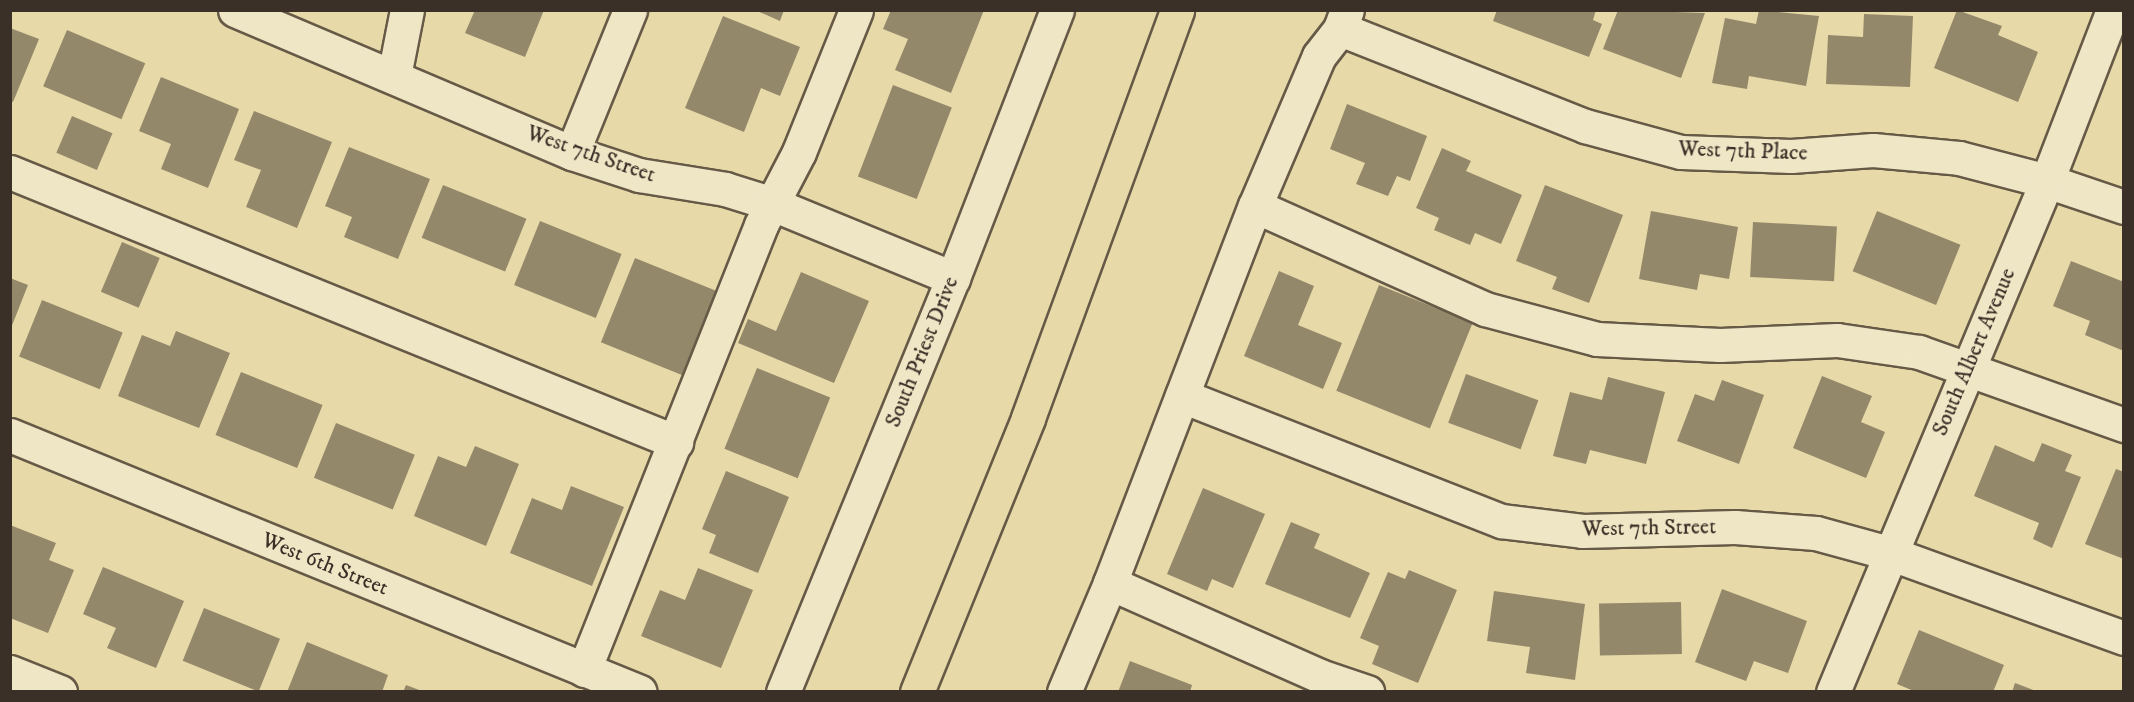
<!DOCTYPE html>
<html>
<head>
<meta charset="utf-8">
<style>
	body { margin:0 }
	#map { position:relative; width:2134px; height:702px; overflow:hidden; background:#e7d9a8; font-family:"IM FELL DW Pica",serif }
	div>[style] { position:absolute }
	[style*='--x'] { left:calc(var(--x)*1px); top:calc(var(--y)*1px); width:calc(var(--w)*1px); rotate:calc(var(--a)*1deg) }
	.building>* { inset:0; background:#94886a; transform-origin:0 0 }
	.roads { filter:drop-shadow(2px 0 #665a47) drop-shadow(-2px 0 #665a47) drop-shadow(0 2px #665a47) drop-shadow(0 -2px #665a47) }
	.minor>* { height:33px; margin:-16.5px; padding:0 16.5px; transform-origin:16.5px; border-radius:16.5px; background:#efe6c6 }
	.major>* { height:33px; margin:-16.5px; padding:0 16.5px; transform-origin:16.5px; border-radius:16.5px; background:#e7d9a8 }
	span { translate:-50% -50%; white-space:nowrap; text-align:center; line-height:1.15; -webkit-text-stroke:4.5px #efe6c6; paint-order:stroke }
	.street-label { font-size:22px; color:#3b3027 }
	.frame { position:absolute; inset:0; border:12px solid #3b3027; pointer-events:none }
</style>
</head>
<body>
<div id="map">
	<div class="building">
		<i style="clip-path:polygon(475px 10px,544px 10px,525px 57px,465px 33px)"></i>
		<i style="clip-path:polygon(755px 10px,784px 10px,780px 21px)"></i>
		<i style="clip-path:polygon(891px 10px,984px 10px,951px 93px,895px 70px,908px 39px,883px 29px)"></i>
		<i style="clip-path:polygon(1497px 10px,1596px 10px,1593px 20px,1602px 24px,1589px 57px,1493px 21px)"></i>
		<i style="clip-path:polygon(1618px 10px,1705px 13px,1681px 78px,1603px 49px)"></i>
		<i style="clip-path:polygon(1759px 10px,1819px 16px,1806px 86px,1749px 76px,1747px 89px,1712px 83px,1725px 18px,1756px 24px)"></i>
		<i style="clip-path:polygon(1957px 10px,2002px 26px,1998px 35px,2038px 52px,2018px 102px,1934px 68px)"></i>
		<i style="clip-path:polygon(1864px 14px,1913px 16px,1910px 87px,1826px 84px,1828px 35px,1863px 37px)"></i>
		<i style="clip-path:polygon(723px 16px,800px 47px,780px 96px,761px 88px,744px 132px,685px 108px)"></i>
		<i style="clip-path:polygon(10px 28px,39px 39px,13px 102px,10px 101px)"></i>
		<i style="left:67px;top:30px;width:85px;height:61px;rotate:23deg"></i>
		<i style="clip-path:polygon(161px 77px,239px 109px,208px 188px,161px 169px,171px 144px,139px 131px)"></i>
		<i style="left:893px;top:85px;width:63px;height:98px;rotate:21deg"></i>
		<i style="clip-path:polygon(1347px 104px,1427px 136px,1410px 181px,1397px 176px,1388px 196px,1356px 184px,1365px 163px,1330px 149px)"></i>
		<i style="clip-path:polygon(254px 111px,332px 142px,297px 228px,246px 207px,261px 170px,234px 160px)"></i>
		<i style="left:72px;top:116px;width:44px;height:40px;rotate:23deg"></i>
		<i style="clip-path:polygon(349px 147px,430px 179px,398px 259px,344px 237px,352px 217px,325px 206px)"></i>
		<i style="clip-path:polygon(1442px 148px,1471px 161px,1466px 171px,1522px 195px,1501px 244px,1475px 233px,1470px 245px,1434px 230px,1439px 218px,1416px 208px)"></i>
		<i style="left:443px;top:185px;width:90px;height:57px;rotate:22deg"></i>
		<i style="clip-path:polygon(1545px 185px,1623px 215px,1589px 303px,1552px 289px,1557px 277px,1516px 261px)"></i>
		<i style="clip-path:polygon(1651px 211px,1738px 227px,1729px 279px,1700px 274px,1697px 290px,1639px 279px)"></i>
		<i style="left:1877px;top:211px;width:90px;height:65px;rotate:22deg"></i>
		<i style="left:540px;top:221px;width:88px;height:69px;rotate:22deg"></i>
		<i style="left:1753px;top:222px;width:84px;height:55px;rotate:3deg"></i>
		<i style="left:122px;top:242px;width:41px;height:54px;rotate:23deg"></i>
		<i style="left:635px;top:258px;width:88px;height:91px;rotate:22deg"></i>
		<i style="clip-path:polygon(2071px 261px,2124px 282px,2124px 351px,2085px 335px,2090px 321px,2053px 306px)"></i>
		<i style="clip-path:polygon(1279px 271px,1314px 286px,1298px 325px,1342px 343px,1323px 389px,1244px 356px)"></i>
		<i style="clip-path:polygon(801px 272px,869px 301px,834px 383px,738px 343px,748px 319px,776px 331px)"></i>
		<i style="clip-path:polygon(10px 278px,28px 285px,11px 328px,10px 328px)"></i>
		<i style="left:1379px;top:285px;width:101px;height:114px;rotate:22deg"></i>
		<i style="left:42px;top:300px;width:87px;height:61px;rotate:22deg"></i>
		<i style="clip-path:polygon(176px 331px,230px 353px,199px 428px,118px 396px,142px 335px,170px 346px)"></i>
		<i style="left:757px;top:368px;width:79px;height:87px;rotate:22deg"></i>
		<i style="left:241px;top:372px;width:88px;height:68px;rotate:22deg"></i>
		<i style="left:1466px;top:374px;width:77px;height:52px;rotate:20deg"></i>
		<i style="clip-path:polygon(1822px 376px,1872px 396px,1861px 422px,1885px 432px,1866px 478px,1793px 448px)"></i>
		<i style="clip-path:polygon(1608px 377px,1665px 392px,1646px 464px,1590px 450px,1586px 464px,1553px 456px,1570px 392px,1602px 400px)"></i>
		<i style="clip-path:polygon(1722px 380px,1764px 395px,1739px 464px,1677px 441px,1695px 394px,1714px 401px)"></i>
		<i style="left:336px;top:423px;width:85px;height:59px;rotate:22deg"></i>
		<i style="clip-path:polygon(2042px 443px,2072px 455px,2065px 471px,2081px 477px,2052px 548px,2033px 539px,2039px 523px,1974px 496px,1995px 445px,2034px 462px)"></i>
		<i style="clip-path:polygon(475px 446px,519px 464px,486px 546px,414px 516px,438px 456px,466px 467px)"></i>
		<i style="clip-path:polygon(2116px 469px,2124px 472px,2124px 559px,2085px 544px)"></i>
		<i style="clip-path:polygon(726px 471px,789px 497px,758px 573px,709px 553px,716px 535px,702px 529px)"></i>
		<i style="clip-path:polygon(571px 486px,624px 507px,592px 586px,510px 553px,532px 498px,562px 510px)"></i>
		<i style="clip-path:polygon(1203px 488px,1265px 514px,1233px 588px,1212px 579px,1207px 591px,1167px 574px)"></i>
		<i style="clip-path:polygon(1291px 522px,1320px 534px,1314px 548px,1370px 573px,1350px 618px,1265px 584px)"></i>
		<i style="clip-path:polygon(10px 525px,56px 543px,49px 560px,74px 570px,48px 633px,10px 618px)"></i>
		<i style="clip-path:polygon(103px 567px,184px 601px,156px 668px,107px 648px,116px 628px,83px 614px)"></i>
		<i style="clip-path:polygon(698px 568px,753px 590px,721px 668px,641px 636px,660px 590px,685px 600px)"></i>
		<i style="clip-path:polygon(1409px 570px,1457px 590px,1418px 683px,1372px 664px,1379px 646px,1360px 638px,1388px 572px,1405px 579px)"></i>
		<i style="clip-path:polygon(1722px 589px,1807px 621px,1788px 673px,1754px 661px,1746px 681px,1695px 662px)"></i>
		<i style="clip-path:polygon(1494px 591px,1585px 604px,1575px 680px,1526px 673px,1530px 647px,1487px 641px)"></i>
		<i style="left:1681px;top:602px;width:52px;height:82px;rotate:89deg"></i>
		<i style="left:204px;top:608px;width:82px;height:57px;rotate:22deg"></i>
		<i style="clip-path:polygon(1919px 630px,2004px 665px,1993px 692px,1916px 692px,1897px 684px)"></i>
		<i style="clip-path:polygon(307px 642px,388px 675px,382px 692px,287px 692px)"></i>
		<i style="clip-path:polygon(1130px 661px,1192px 685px,1190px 692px,1118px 692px)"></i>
		<i style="clip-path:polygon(2015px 683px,2036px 691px,2036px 692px,2012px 692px)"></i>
		<i style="clip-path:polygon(406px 685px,422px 691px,421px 692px,403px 692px)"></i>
	</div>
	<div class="roads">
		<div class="minor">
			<i style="--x:235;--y:10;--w:366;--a:23"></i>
			<i style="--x:572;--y:153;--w:71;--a:18.2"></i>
			<i style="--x:639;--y:175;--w:87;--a:9.2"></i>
			<i style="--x:725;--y:189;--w:47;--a:17.3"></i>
			<i style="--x:770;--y:203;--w:198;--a:22.3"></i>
			<i style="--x:1340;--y:29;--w:264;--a:21.6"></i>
			<i style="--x:1585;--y:126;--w:99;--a:15.2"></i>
			<i style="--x:1681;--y:152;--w:110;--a:2.1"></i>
			<i style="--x:1791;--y:156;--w:82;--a:-4.2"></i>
			<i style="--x:1873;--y:150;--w:86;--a:5.3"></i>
			<i style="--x:1959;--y:158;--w:91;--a:14.6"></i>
			<i style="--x:2047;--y:181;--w:81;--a:18.7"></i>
			<i style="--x:394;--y:76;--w:67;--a:-78.9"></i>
			<i style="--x:572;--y:153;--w:154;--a:-67.9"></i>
			<i style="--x:10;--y:172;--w:719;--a:22.07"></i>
			<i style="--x:1255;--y:206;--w:252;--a:24.1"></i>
			<i style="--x:1485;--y:309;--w:116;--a:15"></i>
			<i style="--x:1597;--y:339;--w:123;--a:2.8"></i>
			<i style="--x:1720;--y:345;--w:117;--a:-2.4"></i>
			<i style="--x:1837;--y:340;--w:83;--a:8.3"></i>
			<i style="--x:1919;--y:352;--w:218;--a:19.6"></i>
			<i style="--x:1182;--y:396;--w:343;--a:21.4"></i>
			<i style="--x:1501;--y:521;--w:82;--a:7"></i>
			<i style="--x:1582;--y:531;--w:153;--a:-1.5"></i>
			<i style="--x:1735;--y:527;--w:81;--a:4.2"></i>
			<i style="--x:1816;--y:533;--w:76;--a:15.3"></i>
			<i style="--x:1889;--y:553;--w:250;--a:19.9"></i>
			<i style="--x:10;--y:435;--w:680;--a:22.19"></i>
			<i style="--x:1110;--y:583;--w:230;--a:23.9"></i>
			<i style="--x:1320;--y:676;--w:50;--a:18.8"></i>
			<i style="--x:584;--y:670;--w:479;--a:-68.3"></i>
			<i style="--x:761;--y:225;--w:82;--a:-62.5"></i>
			<i style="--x:799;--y:152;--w:153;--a:-68.1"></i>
			<i style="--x:10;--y:672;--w:54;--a:21.8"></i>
			<i style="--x:783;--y:692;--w:448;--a:-67.7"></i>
			<i style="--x:953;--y:278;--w:287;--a:-68.8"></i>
			<i style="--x:1064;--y:692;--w:118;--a:-67.1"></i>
			<i style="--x:1110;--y:583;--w:404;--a:-69"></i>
			<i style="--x:1255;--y:206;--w:163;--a:-66.9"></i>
			<i style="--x:1319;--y:56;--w:34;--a:-52"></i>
			<i style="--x:1340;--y:29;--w:20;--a:-70"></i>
			<i style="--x:1833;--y:692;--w:554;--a:-67.28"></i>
			<i style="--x:2047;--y:181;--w:183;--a:-68.9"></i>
		</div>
		<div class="major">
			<i style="--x:917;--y:692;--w:296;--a:-67.9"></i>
			<i style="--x:1028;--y:418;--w:434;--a:-69.9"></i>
		</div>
	</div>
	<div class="street-label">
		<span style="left:1743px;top:151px;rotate:2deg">West 7th Place</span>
		<span style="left:591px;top:154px;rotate:19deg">West 7th Street</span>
		<span style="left:922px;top:352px;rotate:-68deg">South Priest Drive</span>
		<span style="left:1974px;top:352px;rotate:-67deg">South Albert Avenue</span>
		<span style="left:1649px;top:528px;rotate:-1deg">West 7th Street</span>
		<span style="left:325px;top:564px;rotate:22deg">West 6th Street</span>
	</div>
	<div class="frame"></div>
</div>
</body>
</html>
